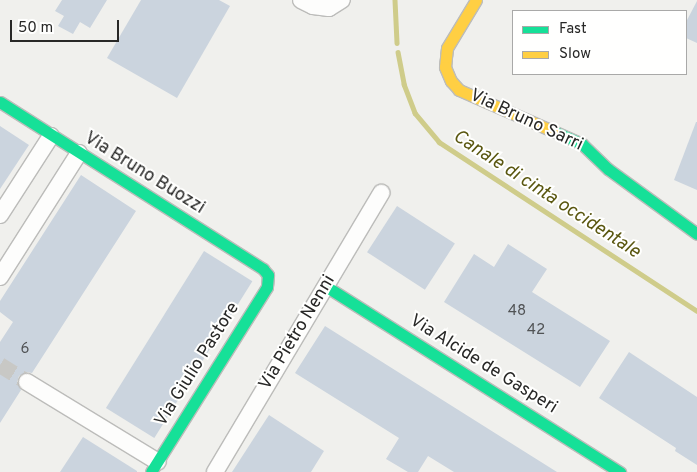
<!DOCTYPE html>
<html>
<head>
<meta charset="utf-8">
<style>
	body { margin:0 }
	#map { position:relative; width:697px; height:472px; overflow:hidden; background:#f0f0ed; font-family:Overpass,sans-serif }
	div>[style] { position:absolute }
	[style*='--x'] { left:calc(var(--x)*1px); top:calc(var(--y)*1px); width:calc(var(--w)*1px); rotate:calc(var(--a)*1deg) }
	.stream>* { height:4.5px; margin:-2.25px; padding:0 2.25px; transform-origin:2.25px; border-radius:2.25px; background:#cfcc8a }
	.building>* { inset:0; background:#cbd4de; transform-origin:0 0 }
	.street-tunnel>* { height:16px; margin-top:-8px; transform-origin:0; background:repeating-linear-gradient(90deg,#c8c8c5 0 16px,transparent 0 24px) }
	.roads { filter:drop-shadow(1px 0 #bcbcba) drop-shadow(-1px 0 #bcbcba) drop-shadow(0 1px #bcbcba) drop-shadow(0 -1px #bcbcba) }
	.street>* { height:16px; margin:-8px; padding:0 8px; transform-origin:8px; border-radius:8px; background:#fdfdfc }
	.fast>* { height:11px; margin:-5.5px; padding:0 5.5px; transform-origin:5.5px; border-radius:5.5px; background:#16e098 }
	.slow>* { height:11px; margin:-5.5px; padding:0 5.5px; transform-origin:5.5px; border-radius:5.5px; background:#ffcf43 }
	span { translate:-50% -50%; white-space:nowrap; text-align:center; line-height:1.15; -webkit-text-stroke:4px #fffffe; paint-order:stroke }
	.number-label { font-size:15px; color:#515355 }
	.number-label span { -webkit-text-stroke-width:0 }
	.street-label { font-size:18px; color:#282827 }
	.water-label { font-size:19px; color:#5a5710; font-style:italic }
	.legend { position:absolute; left:512px; top:10px; width:175px; height:65px; box-sizing:border-box; background:#fffffe; border:1px solid #a9a9a8; margin:0; padding:6px 9px; list-style:none; font-size:15px; color:#282827 }
	.legend li { display:flex; align-items:center; gap:10px; height:25px }
	.legend b { width:25px; border:1px solid #a9a9a8 }
	.scale { position:absolute; left:10px; top:20px; width:109px; height:22px; box-sizing:border-box; border:2px solid #282827; border-top:0; padding-left:6px; font-size:15px; line-height:18px; white-space:nowrap; color:#282827; -webkit-text-stroke:4px #fffffe; paint-order:stroke }
</style>
</head>
<body>
<div id="map">
	<div class="stream">
		<i style="--x:395;--y:0;--w:43;--a:87.3"></i>
		<i style="--x:398;--y:52;--w:33;--a:79"></i>
		<i style="--x:404;--y:84;--w:31;--a:69"></i>
		<i style="--x:415;--y:113;--w:38;--a:50"></i>
		<i style="--x:439;--y:142;--w:308;--a:33.2"></i>
	</div>
	<div class="building">
		<i style="clip-path:polygon(62px 0,107px 0,90px 28px,80px 22px,73px 34px,58px 26px,64px 16px,55px 11px)"></i>
		<i style="clip-path:polygon(141px 0,219px 0,230px 6px,177px 98px,107px 58px)"></i>
		<i style="clip-path:polygon(697px 1px,697px 43px,686px 38px,686px 22px)"></i>
		<i style="clip-path:polygon(696px 122px,697px 122px,697px 190px,674px 180px)"></i>
		<i style="clip-path:polygon(0 126px,29px 145px,0 189px)"></i>
		<i style="clip-path:polygon(81px 175px,136px 211px,32px 373px,27px 372px,19px 376px,17px 382px,21px 390px,0 423px,0 342px,13px 322px,0 312px,0 301px)"></i>
		<i style="left:397px;top:206px;width:69px;height:55px;rotate:33deg"></i>
		<i style="clip-path:polygon(508px 244px,547px 269px,532px 292px,610px 341px,580px 387px,444px 302px,474px 254px,494px 267px)"></i>
		<i style="left:204px;top:251px;width:57px;height:185px;rotate:32deg"></i>
		<i style="clip-path:polygon(325px 326px,557px 472px,454px 472px,428px 456px,418px 472px,408px 472px,386px 459px,399px 438px,295px 373px)"></i>
		<i style="clip-path:polygon(629px 352px,697px 397px,697px 465px,675px 451px,676px 448px,599px 398px)"></i>
		<i style="clip-path:polygon(269px 415px,324px 451px,311px 472px,232px 472px)"></i>
		<i style="clip-path:polygon(83px 437px,137px 471px,137px 472px,60px 472px)"></i>
	</div>
	<div class="street-tunnel">
		<i style="--x:0;--y:365;--w:32;--a:32"></i>
	</div>
	<div class="roads">
		<div class="street">
			<i style="--x:301;--y:0;--w:13;--a:27"></i>
			<i style="--x:313;--y:6;--w:16;--a:7"></i>
			<i style="--x:329;--y:8;--w:15;--a:-32"></i>
			<i style="--x:0;--y:215;--w:94;--a:-57.2"></i>
			<i style="--x:0;--y:277;--w:147;--a:-57.5"></i>
			<i style="--x:27;--y:382;--w:153;--a:31.4"></i>
			<i style="--x:215;--y:472;--w:325;--a:-59.2"></i>
		</div>
		<div class="fast">
			<i style="--x:0;--y:102;--w:312;--a:32.4"></i>
			<i style="--x:263;--y:269;--w:8;--a:50"></i>
			<i style="--x:268;--y:275;--w:12;--a:95"></i>
			<i style="--x:267;--y:287;--w:218;--a:122.1"></i>
			<i style="--x:553;--y:131;--w:32;--a:24"></i>
			<i style="--x:582;--y:144;--w:36;--a:44"></i>
			<i style="--x:608;--y:169;--w:110;--a:36.1"></i>
			<i style="--x:327;--y:287;--w:347;--a:32.3"></i>
		</div>
		<div class="slow">
			<i style="--x:476;--y:0;--w:56;--a:121.1"></i>
			<i style="--x:447;--y:48;--w:19;--a:96"></i>
			<i style="--x:445;--y:67;--w:15;--a:67"></i>
			<i style="--x:451;--y:81;--w:12;--a:48"></i>
			<i style="--x:459;--y:90;--w:103;--a:23.6"></i>
		</div>
	</div>
	<div class="number-label">
		<span style="left:517px;top:312px">48</span>
		<span style="left:536px;top:331px">42</span>
		<span style="left:25px;top:350px">6</span>
	</div>
	<div class="street-label">
		<span style="left:526px;top:121px;rotate:25deg">Via Bruno Sarri</span>
		<span style="left:144px;top:174px;rotate:32deg">Via Bruno Buozzi</span>
		<span style="left:298px;top:333px;rotate:-59deg">Via Pietro Nenni</span>
		<span style="left:198px;top:365px;rotate:-58deg">Via Giulio Pastore</span>
		<span style="left:483px;top:365px;rotate:32deg">Via Alcide de Gasperi</span>
	</div>
	<div class="water-label">
		<span style="left:546px;top:195px;rotate:33deg">Canale di cinta occidentale</span>
	</div>
	<ul class="legend">
	<li><b style="height:6px;background:#16e098"></b>Fast</li>
	<li><b style="height:6px;background:#ffcf43"></b>Slow</li>
	</ul>
	<div class="scale">50 m</div>
</div>
</body>
</html>
